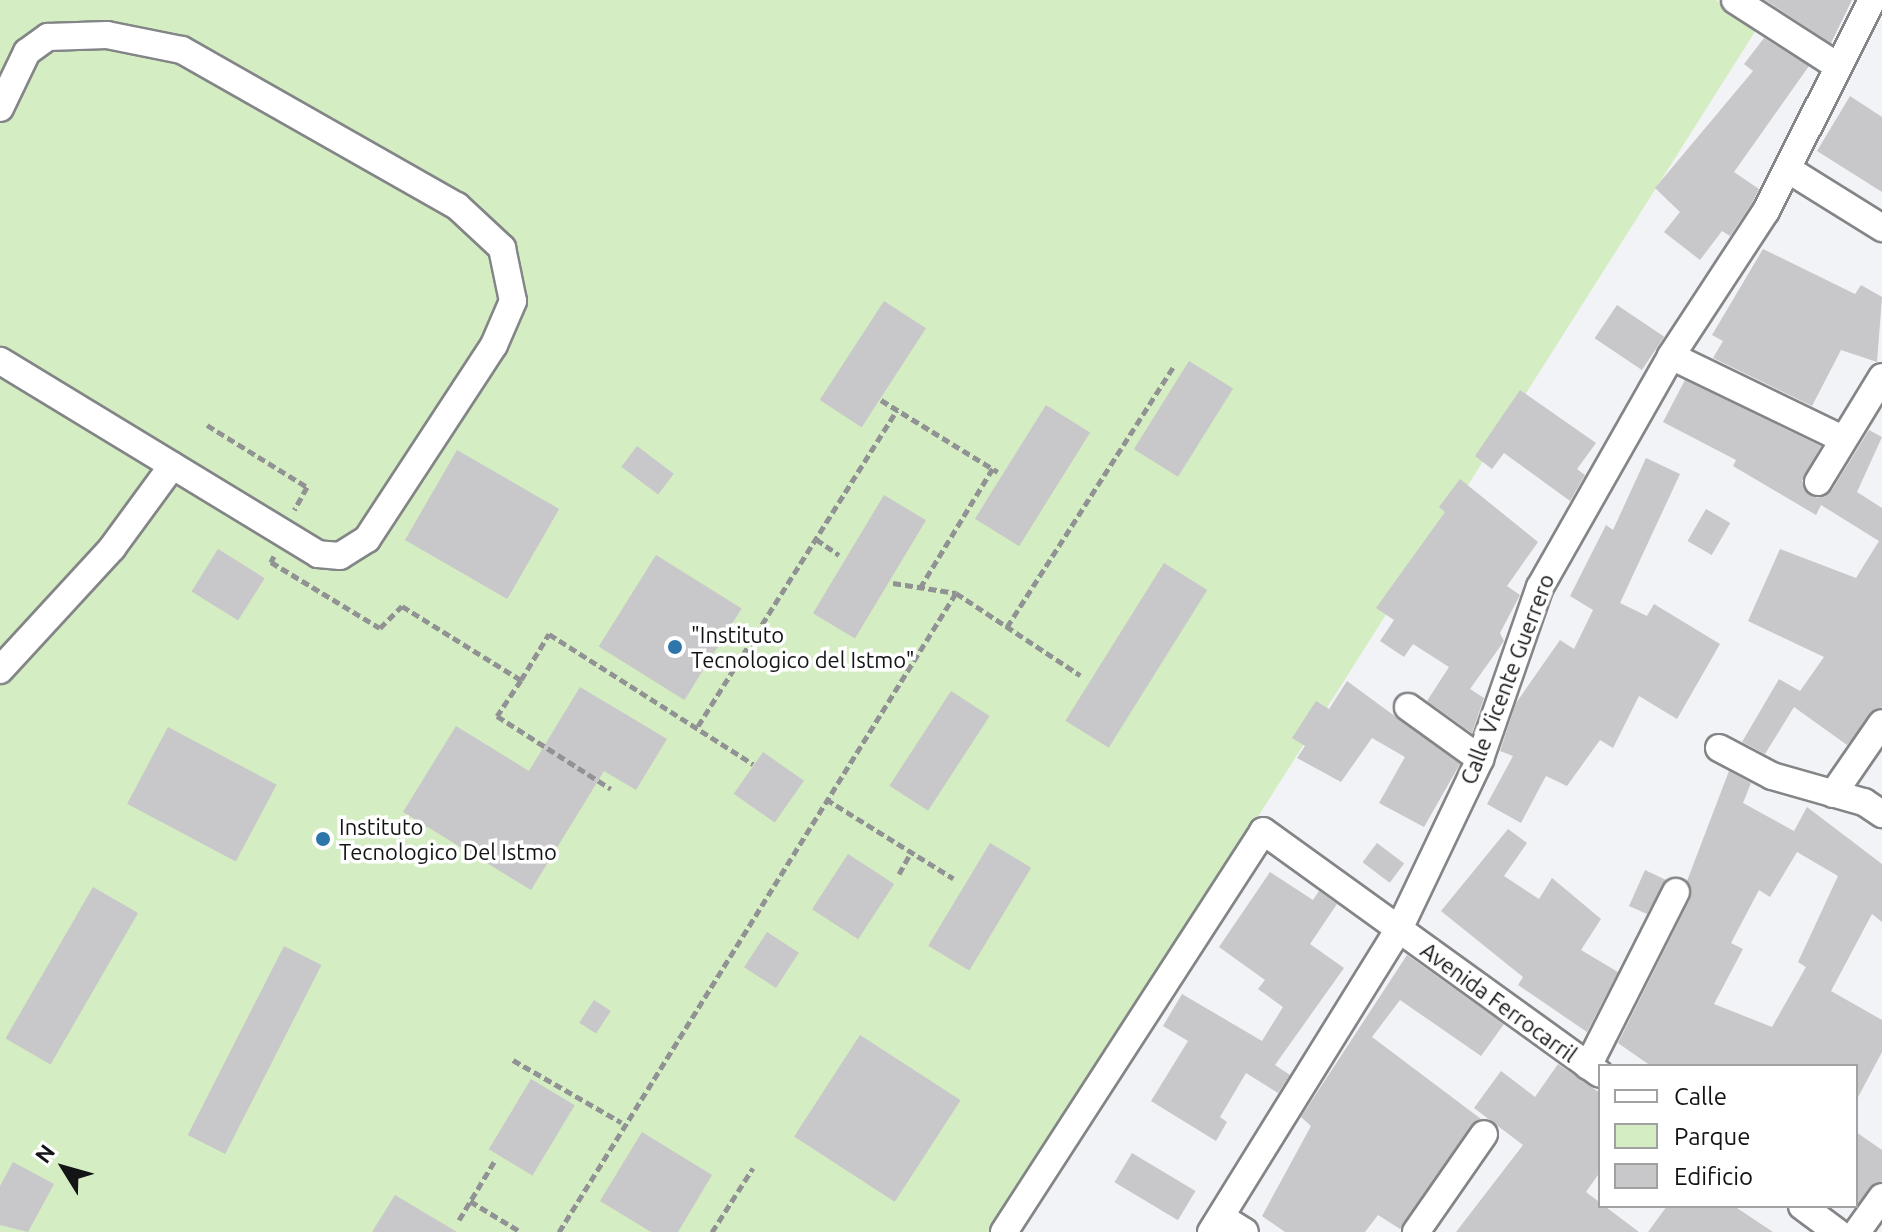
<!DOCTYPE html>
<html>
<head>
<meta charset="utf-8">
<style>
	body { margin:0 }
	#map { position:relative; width:1882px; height:1232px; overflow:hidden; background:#f2f3f6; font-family:Ubuntu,sans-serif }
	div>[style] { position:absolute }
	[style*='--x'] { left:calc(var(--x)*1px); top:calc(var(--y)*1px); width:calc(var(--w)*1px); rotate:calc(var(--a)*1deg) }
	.green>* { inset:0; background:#d4edc2 }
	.building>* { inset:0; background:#c8c7ca; transform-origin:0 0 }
	.path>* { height:5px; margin-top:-2.5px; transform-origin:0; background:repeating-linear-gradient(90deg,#919294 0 8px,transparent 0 12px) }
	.roads { filter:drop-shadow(2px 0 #838587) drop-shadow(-2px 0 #838587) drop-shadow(0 2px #838587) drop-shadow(0 -2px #838587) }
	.minor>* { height:26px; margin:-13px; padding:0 13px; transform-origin:13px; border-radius:13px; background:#fff }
	.dots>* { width:22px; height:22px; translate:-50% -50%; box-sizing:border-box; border:4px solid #fff; border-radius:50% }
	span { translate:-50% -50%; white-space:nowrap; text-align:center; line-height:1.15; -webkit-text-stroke:7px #fff; paint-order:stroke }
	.poi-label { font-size:22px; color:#131415 }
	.left { translate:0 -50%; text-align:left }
	.street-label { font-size:22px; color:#131415 }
	.legend { position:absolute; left:1598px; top:1064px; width:260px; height:144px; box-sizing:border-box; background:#fff; border:2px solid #a1a1a1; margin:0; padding:10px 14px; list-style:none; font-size:24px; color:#131415 }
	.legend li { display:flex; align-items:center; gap:16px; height:40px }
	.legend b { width:40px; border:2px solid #a1a1a1 }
	.north { position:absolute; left:24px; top:1128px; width:80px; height:80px; -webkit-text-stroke:6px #fff; paint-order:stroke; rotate:307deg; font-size:22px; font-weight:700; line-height:32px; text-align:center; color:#131415 }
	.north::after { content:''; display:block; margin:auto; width:28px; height:36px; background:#131415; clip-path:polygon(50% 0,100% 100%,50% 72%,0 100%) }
</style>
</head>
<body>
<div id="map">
	<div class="green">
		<i style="clip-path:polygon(0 0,1716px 0,1758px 27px,995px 1232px,0 1232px)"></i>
	</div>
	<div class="building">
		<i style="clip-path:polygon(1765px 0,1852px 0,1831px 43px)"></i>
		<i style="clip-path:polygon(1764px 38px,1809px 66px,1734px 172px,1759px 189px,1752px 203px,1730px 236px,1722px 231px,1700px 260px,1664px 232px,1680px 212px,1655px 188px,1753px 71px,1744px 64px)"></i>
		<i style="clip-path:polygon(1850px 96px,1882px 117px,1882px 192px,1817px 151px)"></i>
		<i style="clip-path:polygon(1763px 249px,1855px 294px,1861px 285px,1882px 297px,1877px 362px,1841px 350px,1812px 406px,1713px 358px,1723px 341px,1712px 335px)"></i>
		<i style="left:884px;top:301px;width:50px;height:118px;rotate:33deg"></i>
		<i style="left:1617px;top:305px;width:57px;height:40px;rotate:34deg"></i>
		<i style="left:1189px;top:361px;width:52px;height:104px;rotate:32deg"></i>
		<i style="clip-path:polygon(1685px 380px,1821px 446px,1802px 481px,1817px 498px,1832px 490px,1869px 430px,1882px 437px,1857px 492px,1882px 508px,1882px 707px,1847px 745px,1794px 707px,1765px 754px,1742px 742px,1779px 679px,1800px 691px,1824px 657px,1748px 621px,1780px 549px,1856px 578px,1879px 541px,1821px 505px,1816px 515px,1733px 466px,1736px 460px,1663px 422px)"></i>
		<i style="clip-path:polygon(1520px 390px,1596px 443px,1577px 469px,1585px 475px,1570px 501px,1504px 453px,1492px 469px,1475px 456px)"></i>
		<i style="left:1046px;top:405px;width:52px;height:134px;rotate:32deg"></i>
		<i style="left:637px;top:446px;width:46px;height:26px;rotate:37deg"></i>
		<i style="left:457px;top:450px;width:118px;height:104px;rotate:30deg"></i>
		<i style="clip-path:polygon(1646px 458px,1680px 474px,1620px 603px,1647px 616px,1654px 604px,1720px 644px,1677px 719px,1639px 696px,1613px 748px,1600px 740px,1567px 786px,1546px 776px,1521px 823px,1487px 804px,1513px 756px,1500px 751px,1516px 703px,1560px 640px,1574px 649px,1593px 610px,1570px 596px,1606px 525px,1613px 530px)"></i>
		<i style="clip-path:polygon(1460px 479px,1538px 542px,1507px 586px,1520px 595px,1500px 633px,1504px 641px,1470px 689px,1484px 698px,1472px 733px,1427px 701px,1449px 667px,1413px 644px,1404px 657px,1380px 641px,1394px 620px,1376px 608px,1445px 512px,1439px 507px)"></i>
		<i style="left:884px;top:495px;width:49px;height:138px;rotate:31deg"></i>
		<i style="left:1706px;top:509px;width:28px;height:37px;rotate:30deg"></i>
		<i style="left:218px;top:549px;width:55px;height:50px;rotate:32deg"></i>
		<i style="left:656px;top:555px;width:101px;height:108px;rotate:32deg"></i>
		<i style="left:1164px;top:563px;width:51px;height:186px;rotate:32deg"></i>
		<i style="clip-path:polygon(1347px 681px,1460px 764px,1424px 827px,1379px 803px,1405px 757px,1372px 738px,1341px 782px,1297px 758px,1305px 746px,1292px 738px,1316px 701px,1329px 709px)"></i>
		<i style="clip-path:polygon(580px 687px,667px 739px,636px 790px,604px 771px,531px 890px,403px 812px,456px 726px,529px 771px)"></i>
		<i style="left:951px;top:691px;width:46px;height:113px;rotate:33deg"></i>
		<i style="left:168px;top:727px;width:123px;height:87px;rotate:28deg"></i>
		<i style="left:763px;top:752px;width:50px;height:51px;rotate:35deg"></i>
		<i style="clip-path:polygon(evenodd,1729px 771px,1751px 783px,1743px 803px,1794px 831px,1807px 807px,1882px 864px,1882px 922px,1872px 914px,1831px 991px,1882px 1020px,1882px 1052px,1856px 1101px,1856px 1066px,1651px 1066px,1618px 1043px,1690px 899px,1687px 881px,1729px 771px,1797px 852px,1838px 876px,1798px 962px,1806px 967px,1772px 1027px,1714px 1004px,1743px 949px,1731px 943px,1759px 890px,1770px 897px,1797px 852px)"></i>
		<i style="clip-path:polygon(1508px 829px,1527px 843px,1504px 876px,1539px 899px,1552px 878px,1601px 919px,1581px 950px,1618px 972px,1587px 1032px,1518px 985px,1523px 977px,1441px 911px)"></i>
		<i style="left:990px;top:843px;width:48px;height:120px;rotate:31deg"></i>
		<i style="left:1377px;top:843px;width:34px;height:24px;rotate:37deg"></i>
		<i style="left:848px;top:854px;width:55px;height:66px;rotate:33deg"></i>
		<i style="clip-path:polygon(1645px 870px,1666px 880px,1647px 914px,1629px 906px)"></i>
		<i style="clip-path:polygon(1270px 872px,1313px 900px,1319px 891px,1337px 904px,1310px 944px,1344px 968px,1275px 1065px,1290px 1075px,1278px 1093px,1246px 1073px,1220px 1117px,1227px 1122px,1216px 1141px,1151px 1101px,1188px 1041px,1163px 1026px,1182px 994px,1262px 1041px,1283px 1007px,1258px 989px,1265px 980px,1219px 947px)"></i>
		<i style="left:93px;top:887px;width:52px;height:175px;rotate:30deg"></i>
		<i style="left:767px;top:932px;width:38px;height:42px;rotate:33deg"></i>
		<i style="left:284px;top:946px;width:42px;height:212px;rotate:27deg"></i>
		<i style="clip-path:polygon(1407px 955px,1504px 1024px,1481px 1056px,1400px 1000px,1372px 1037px,1481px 1119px,1400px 1229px,1378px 1215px,1365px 1232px,1285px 1232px,1262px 1216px,1311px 1126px,1301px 1117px)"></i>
		<i style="left:594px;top:1000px;width:20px;height:27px;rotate:33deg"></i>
		<i style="left:860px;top:1035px;width:120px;height:121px;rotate:33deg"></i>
		<i style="clip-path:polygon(1558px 1064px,1600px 1093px,1600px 1172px,1586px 1192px,1639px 1232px,1456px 1232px,1523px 1145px,1474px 1108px,1501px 1071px,1535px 1097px)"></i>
		<i style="left:531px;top:1079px;width:51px;height:82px;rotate:31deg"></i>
		<i style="clip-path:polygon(642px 1132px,712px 1175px,678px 1232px,651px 1232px,600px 1201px)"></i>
		<i style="clip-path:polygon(1856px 1132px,1882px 1150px,1882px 1181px,1856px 1206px)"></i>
		<i style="left:1132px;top:1153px;width:74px;height:34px;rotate:31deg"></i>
		<i style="clip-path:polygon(13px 1162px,54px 1184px,28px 1232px,0 1225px,0 1186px)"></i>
		<i style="clip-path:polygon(395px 1195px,457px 1232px,372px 1232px)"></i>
		<i style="clip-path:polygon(1667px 1206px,1734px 1206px,1773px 1232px,1648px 1232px)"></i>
	</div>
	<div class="path">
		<i style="--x:881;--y:400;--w:137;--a:31.6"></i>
		<i style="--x:207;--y:425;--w:118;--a:31.8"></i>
		<i style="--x:307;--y:487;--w:26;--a:119"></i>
		<i style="--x:816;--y:539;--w:28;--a:35"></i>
		<i style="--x:274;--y:556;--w:7;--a:117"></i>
		<i style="--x:271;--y:562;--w:127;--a:31.2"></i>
		<i style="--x:380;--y:628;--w:31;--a:-45"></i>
		<i style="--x:402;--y:606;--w:140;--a:31.9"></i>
		<i style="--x:521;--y:680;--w:54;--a:-58.7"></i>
		<i style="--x:549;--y:634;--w:242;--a:32.5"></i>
		<i style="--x:893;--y:583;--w:64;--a:9"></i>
		<i style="--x:956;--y:593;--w:149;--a:33.5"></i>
		<i style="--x:920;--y:588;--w:140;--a:-58.7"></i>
		<i style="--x:1007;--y:627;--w:308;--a:-57.4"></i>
		<i style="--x:521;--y:680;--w:43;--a:123.7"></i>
		<i style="--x:497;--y:716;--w:135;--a:32.6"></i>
		<i style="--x:698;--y:726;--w:373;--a:-57.8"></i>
		<i style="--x:826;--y:799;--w:150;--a:31.9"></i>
		<i style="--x:899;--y:874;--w:25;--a:-61"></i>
		<i style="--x:513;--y:1060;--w:125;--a:29.9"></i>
		<i style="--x:470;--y:1201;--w:60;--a:31.3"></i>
		<i style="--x:459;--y:1220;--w:68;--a:-58.9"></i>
		<i style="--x:559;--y:1232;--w:752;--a:-58.15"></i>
		<i style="--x:712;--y:1232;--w:76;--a:-57.4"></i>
	</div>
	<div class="roads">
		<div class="minor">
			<i style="--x:1735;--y:0;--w:120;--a:32.8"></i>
			<i style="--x:0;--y:108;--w:62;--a:-64.3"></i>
			<i style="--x:27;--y:52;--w:26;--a:-36"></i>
			<i style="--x:48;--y:37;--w:59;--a:-1.9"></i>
			<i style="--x:107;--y:35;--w:76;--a:11.3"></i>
			<i style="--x:182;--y:50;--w:316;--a:29.6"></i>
			<i style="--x:457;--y:206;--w:62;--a:43"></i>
			<i style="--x:502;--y:248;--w:54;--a:78.3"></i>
			<i style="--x:513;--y:301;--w:48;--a:113.4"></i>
			<i style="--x:494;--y:345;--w:232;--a:123.2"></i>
			<i style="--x:367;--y:539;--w:32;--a:148"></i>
			<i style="--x:340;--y:556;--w:22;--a:-175"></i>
			<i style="--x:318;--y:554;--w:372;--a:-148.7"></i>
			<i style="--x:1789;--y:170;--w:110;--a:31.9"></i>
			<i style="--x:1671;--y:356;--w:191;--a:25.8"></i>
			<i style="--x:1818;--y:482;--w:123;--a:-58.6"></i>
			<i style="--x:0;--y:670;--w:166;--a:-47.4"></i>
			<i style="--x:112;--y:548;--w:102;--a:-53.8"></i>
			<i style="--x:1408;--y:707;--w:89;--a:35.8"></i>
			<i style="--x:1719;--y:748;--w:60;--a:27.8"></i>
			<i style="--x:1772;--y:776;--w:96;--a:15.8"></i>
			<i style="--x:1864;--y:802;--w:22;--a:34"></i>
			<i style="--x:1833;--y:794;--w:86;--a:-55.4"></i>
			<i style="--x:1588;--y:1066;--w:195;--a:-63.2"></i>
			<i style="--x:1802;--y:1206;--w:44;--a:36.6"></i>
			<i style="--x:1221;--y:1217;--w:28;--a:32"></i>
			<i style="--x:1004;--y:1232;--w:477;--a:-57.1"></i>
			<i style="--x:1263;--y:831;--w:415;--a:35.8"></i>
			<i style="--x:1211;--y:1232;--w:357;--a:-58.2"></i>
			<i style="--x:1399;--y:929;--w:188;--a:-64.5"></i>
			<i style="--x:1480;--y:759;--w:182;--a:-70.8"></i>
			<i style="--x:1540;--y:587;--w:266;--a:-60.4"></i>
			<i style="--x:1671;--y:356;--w:173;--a:-56.8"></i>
			<i style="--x:1766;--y:211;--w:236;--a:-63.3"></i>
			<i style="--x:1416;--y:1232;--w:119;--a:-55.2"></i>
			<i style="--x:1857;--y:1232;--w:43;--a:-54.5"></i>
		</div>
	</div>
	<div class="dots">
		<i style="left:675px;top:647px;background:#2e76aa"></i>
		<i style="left:323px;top:839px;background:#2e76aa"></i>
	</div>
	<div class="poi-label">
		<span class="left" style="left:691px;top:647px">"Instituto<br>Tecnologico del Istmo"</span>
		<span class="left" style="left:339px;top:839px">Instituto<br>Tecnologico Del Istmo</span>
	</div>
	<div class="street-label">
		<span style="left:1507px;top:679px;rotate:-69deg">Calle Vicente Guerrero</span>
		<span style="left:1499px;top:1002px;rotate:36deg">Avenida Ferrocarril</span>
	</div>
	<ul class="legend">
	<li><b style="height:10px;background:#fff"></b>Calle</li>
	<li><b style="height:22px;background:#d4edc2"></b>Parque</li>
	<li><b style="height:22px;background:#c8c7ca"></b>Edificio</li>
	</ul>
	<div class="north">N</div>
</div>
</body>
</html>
